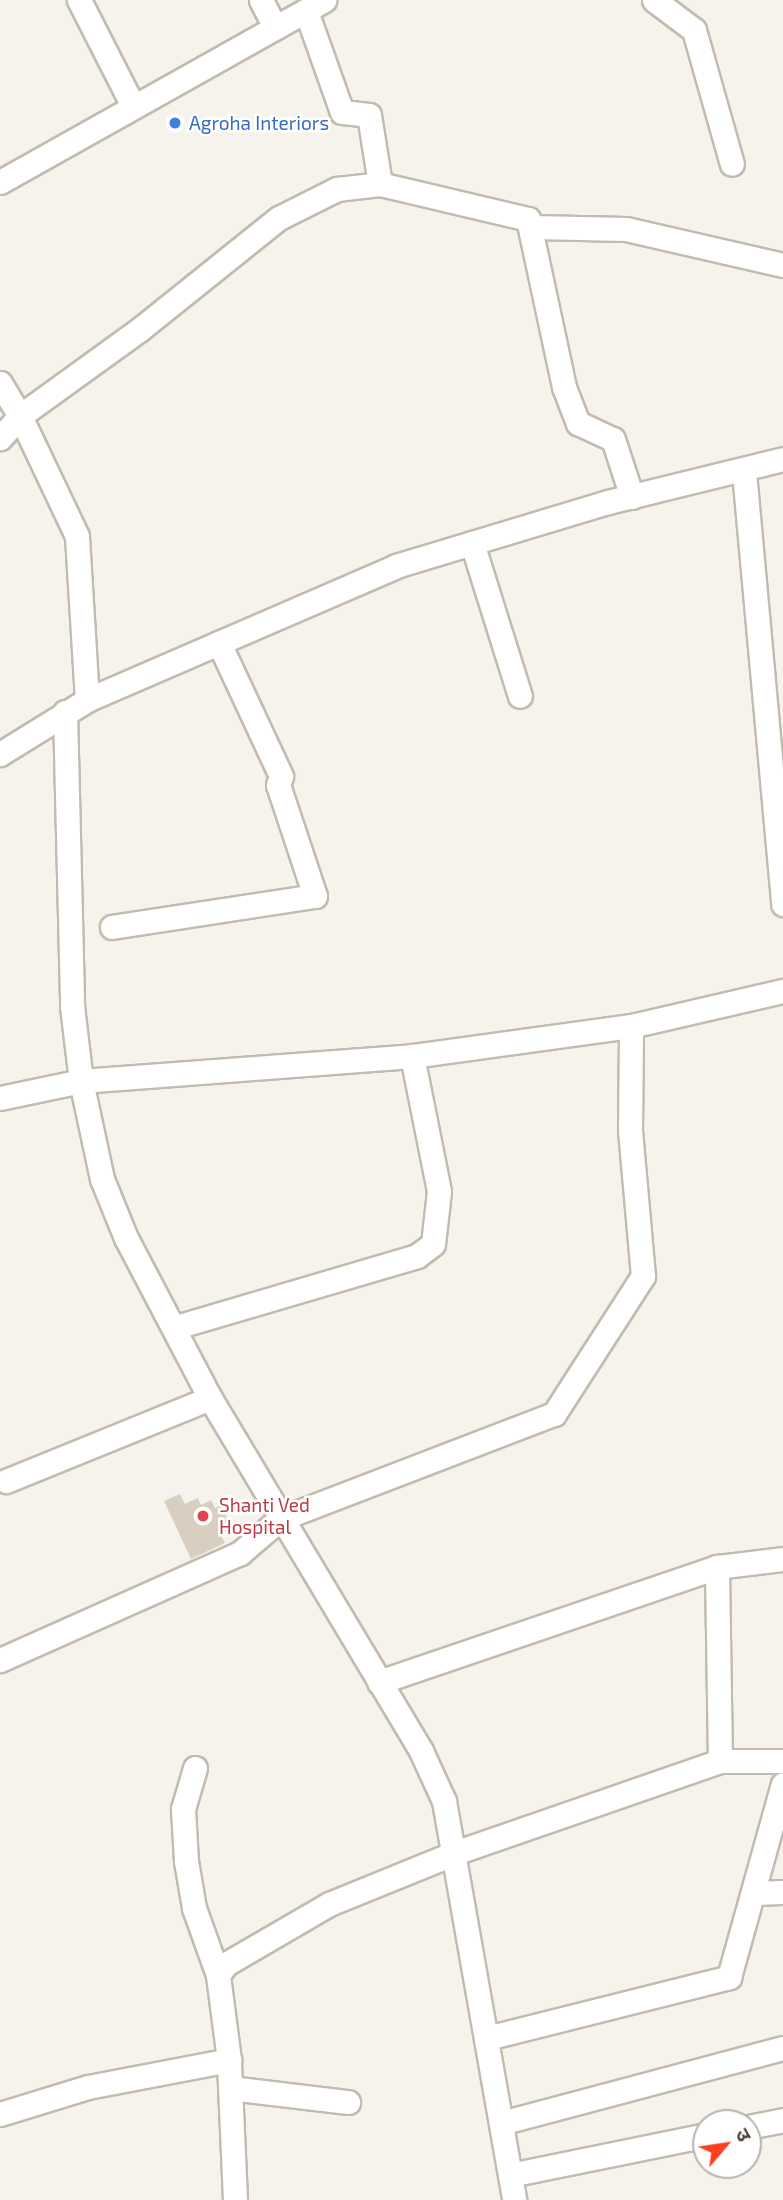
<!DOCTYPE html>
<html>
<head>
<meta charset="utf-8">
<style>
	body { margin:0 }
	#map { position:relative; width:783px; height:2200px; overflow:hidden; background:#f6f3ec; font-family:"Exo 2","Noto Sans Devanagari",sans-serif }
	div>[style] { position:absolute }
	[style*='--x'] { left:calc(var(--x)*1px); top:calc(var(--y)*1px); width:calc(var(--w)*1px); rotate:calc(var(--a)*1deg) }
	.building>* { inset:0; background:#d8cfc1 }
	.roads { filter:drop-shadow(2px 0 #c2bbae) drop-shadow(-2px 0 #c2bbae) drop-shadow(0 2px #c2bbae) drop-shadow(0 -2px #c2bbae) }
	.minor>* { height:23px; margin:-11.5px; padding:0 11.5px; transform-origin:11.5px; border-radius:11.5px; background:#fff }
	.dots>* { width:19px; height:19px; translate:-50% -50%; box-sizing:border-box; border:4px solid #fff; border-radius:50% }
	span { translate:-50% -50%; white-space:nowrap; text-align:center; line-height:1.15; -webkit-text-stroke:5px #fff; paint-order:stroke }
	.shop-label { font-size:19px; color:#366cbe }
	.left { translate:0 -50%; text-align:left }
	.health-label { font-size:19px; color:#be3a42 }
	.north { position:absolute; left:692px; top:2109px; width:70px; height:70px; box-sizing:border-box; background:#fff; border:2px solid #b7b4b0; border-radius:50%; rotate:61deg; font-size:19px; font-weight:700; line-height:28px; text-align:center; color:#4b4439 }
	.north::after { content:''; display:block; margin:auto; width:24px; height:32px; background:#fc3f1d; clip-path:polygon(50% 0,100% 100%,50% 72%,0 100%) }
</style>
</head>
<body>
<div id="map">
	<div class="building">
		<i style="clip-path:polygon(180px 1494px,185px 1504px,198px 1498px,201px 1505px,211px 1500px,215px 1508px,221px 1505px,232px 1529px,220px 1534px,225px 1543px,191px 1559px,164px 1501px)"></i>
	</div>
	<div class="roads">
		<div class="minor">
			<i style="--x:79;--y:0;--w:119;--a:63"></i>
			<i style="--x:261;--y:0;--w:31;--a:63"></i>
			<i style="--x:654;--y:0;--w:50;--a:36.9"></i>
			<i style="--x:694;--y:30;--w:139;--a:74.2"></i>
			<i style="--x:306;--y:11;--w:107;--a:70.4"></i>
			<i style="--x:342;--y:112;--w:27;--a:6"></i>
			<i style="--x:369;--y:115;--w:70;--a:80.9"></i>
			<i style="--x:0;--y:182;--w:372;--a:-29.3"></i>
			<i style="--x:533;--y:227;--w:93;--a:1.2"></i>
			<i style="--x:626;--y:229;--w:161;--a:12.9"></i>
			<i style="--x:0;--y:383;--w:39;--a:59"></i>
			<i style="--x:20;--y:416;--w:30;--a:132"></i>
			<i style="--x:744;--y:472;--w:434;--a:84.8"></i>
			<i style="--x:472;--y:543;--w:160;--a:72.6"></i>
			<i style="--x:87;--y:700;--w:164;--a:-93.5"></i>
			<i style="--x:77;--y:536;--w:133;--a:-115.4"></i>
			<i style="--x:20;--y:416;--w:147;--a:-35.9"></i>
			<i style="--x:139;--y:330;--w:179;--a:-38.7"></i>
			<i style="--x:279;--y:218;--w:65;--a:-26.6"></i>
			<i style="--x:337;--y:189;--w:43;--a:-6.6"></i>
			<i style="--x:380;--y:184;--w:152;--a:13.3"></i>
			<i style="--x:528;--y:219;--w:172;--a:77.9"></i>
			<i style="--x:564;--y:387;--w:39;--a:69"></i>
			<i style="--x:578;--y:423;--w:38;--a:25"></i>
			<i style="--x:613;--y:439;--w:61;--a:71.9"></i>
			<i style="--x:65;--y:712;--w:294;--a:88.6"></i>
			<i style="--x:72;--y:1006;--w:76;--a:83.2"></i>
			<i style="--x:81;--y:1081;--w:100;--a:77.9"></i>
			<i style="--x:102;--y:1179;--w:64;--a:67.9"></i>
			<i style="--x:126;--y:1238;--w:181;--a:62.3"></i>
			<i style="--x:210;--y:1398;--w:411;--a:59.1"></i>
			<i style="--x:421;--y:1751;--w:55;--a:65.3"></i>
			<i style="--x:444;--y:1801;--w:405;--a:80"></i>
			<i style="--x:0;--y:754;--w:102;--a:-31.8"></i>
			<i style="--x:87;--y:700;--w:337;--a:-23.4"></i>
			<i style="--x:396;--y:566;--w:221;--a:-16.8"></i>
			<i style="--x:608;--y:502;--w:180;--a:-13.8"></i>
			<i style="--x:112;--y:927;--w:205;--a:-8.7"></i>
			<i style="--x:315;--y:896;--w:117;--a:-108.4"></i>
			<i style="--x:278;--y:785;--w:9;--a:-72"></i>
			<i style="--x:281;--y:776;--w:147;--a:-115"></i>
			<i style="--x:0;--y:1098;--w:83;--a:-11.9"></i>
			<i style="--x:81;--y:1081;--w:332;--a:-4.3"></i>
			<i style="--x:412;--y:1056;--w:221;--a:-7.8"></i>
			<i style="--x:631;--y:1026;--w:156;--a:-13"></i>
			<i style="--x:176;--y:1327;--w:251;--a:-16.4"></i>
			<i style="--x:417;--y:1256;--w:20;--a:-37"></i>
			<i style="--x:433;--y:1244;--w:53;--a:-83.5"></i>
			<i style="--x:439;--y:1191;--w:138;--a:-101.3"></i>
			<i style="--x:6;--y:1481;--w:220;--a:-22.1"></i>
			<i style="--x:717;--y:1567;--w:66;--a:-6.9"></i>
			<i style="--x:0;--y:1660;--w:263;--a:-24"></i>
			<i style="--x:240;--y:1553;--w:52;--a:-40.4"></i>
			<i style="--x:280;--y:1519;--w:293;--a:-21"></i>
			<i style="--x:554;--y:1414;--w:164;--a:-57.2"></i>
			<i style="--x:643;--y:1276;--w:147;--a:-95.1"></i>
			<i style="--x:630;--y:1130;--w:104;--a:-89.4"></i>
			<i style="--x:720;--y:1761;--w:63;--a:0"></i>
			<i style="--x:195;--y:1768;--w:43;--a:106.3"></i>
			<i style="--x:183;--y:1809;--w:52;--a:86.7"></i>
			<i style="--x:186;--y:1861;--w:48;--a:80.3"></i>
			<i style="--x:194;--y:1908;--w:71;--a:70.3"></i>
			<i style="--x:754;--y:1893;--w:29;--a:-2"></i>
			<i style="--x:487;--y:2038;--w:250;--a:-14.1"></i>
			<i style="--x:729;--y:1977;--w:200;--a:-74.4"></i>
			<i style="--x:230;--y:2088;--w:119;--a:6.8"></i>
			<i style="--x:0;--y:2114;--w:92;--a:-17.1"></i>
			<i style="--x:88;--y:2087;--w:144;--a:-10.8"></i>
			<i style="--x:501;--y:2123;--w:292;--a:-14.9"></i>
			<i style="--x:748;--y:2127;--w:36;--a:-11"></i>
			<i style="--x:510;--y:2175;--w:200;--a:-11.5"></i>
			<i style="--x:235;--y:2200;--w:140;--a:-92.5"></i>
			<i style="--x:229;--y:2060;--w:86;--a:-97.4"></i>
			<i style="--x:218;--y:1975;--w:14;--a:-54"></i>
			<i style="--x:226;--y:1964;--w:119;--a:-30.2"></i>
			<i style="--x:329;--y:1904;--w:138;--a:-22.1"></i>
			<i style="--x:457;--y:1852;--w:278;--a:-19.1"></i>
			<i style="--x:720;--y:1761;--w:194;--a:-90.9"></i>
			<i style="--x:717;--y:1567;--w:357;--a:161.2"></i>
		</div>
	</div>
	<div class="dots">
		<i style="left:175px;top:123px;background:#3f7fe0"></i>
		<i style="left:203px;top:1516px;background:#e0444e"></i>
	</div>
	<div class="shop-label">
		<span class="left" style="left:189px;top:123px">Agroha Interiors</span>
	</div>
	<div class="health-label">
		<span class="left" style="left:219px;top:1516px">Shanti Ved<br>Hospital</span>
	</div>
	<div class="north">उ</div>
</div>
</body>
</html>
